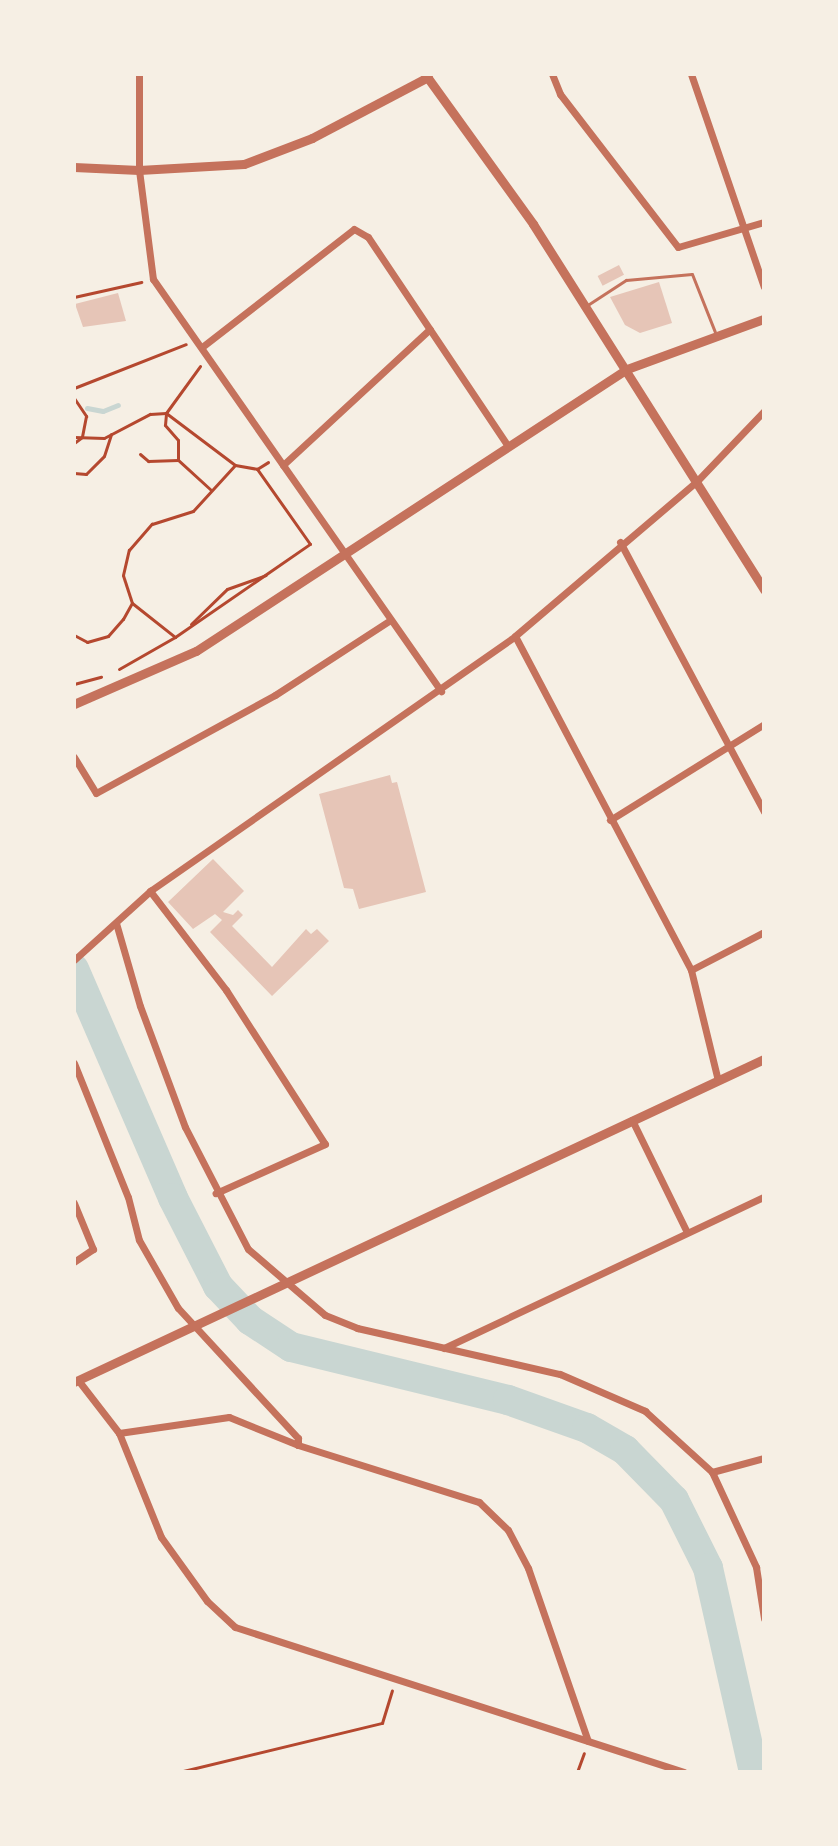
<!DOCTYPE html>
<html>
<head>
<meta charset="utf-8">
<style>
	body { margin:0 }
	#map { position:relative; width:838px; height:1846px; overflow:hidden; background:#f6efe4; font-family:"Exo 2",sans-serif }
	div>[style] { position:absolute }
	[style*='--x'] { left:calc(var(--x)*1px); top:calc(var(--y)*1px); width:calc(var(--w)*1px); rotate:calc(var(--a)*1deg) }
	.stream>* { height:5px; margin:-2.5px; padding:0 2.5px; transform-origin:2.5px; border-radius:2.5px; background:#c9d6d2 }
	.river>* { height:30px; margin:-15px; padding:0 15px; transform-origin:15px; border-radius:15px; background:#c9d6d2 }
	.building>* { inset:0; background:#e6c5b7; transform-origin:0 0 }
	.path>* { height:3px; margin:-1.5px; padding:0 1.5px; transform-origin:1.5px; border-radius:1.5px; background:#b5482f }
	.service>* { height:3px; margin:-1.5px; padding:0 1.5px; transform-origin:1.5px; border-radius:1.5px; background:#c5725c }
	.minor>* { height:7px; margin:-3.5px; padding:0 3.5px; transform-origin:3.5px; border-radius:3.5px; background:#c5725c }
	.tertiary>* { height:9px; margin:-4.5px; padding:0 4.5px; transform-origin:4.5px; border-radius:4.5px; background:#c5725c }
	span { translate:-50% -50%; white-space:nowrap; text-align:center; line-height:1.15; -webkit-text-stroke:6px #f6efe4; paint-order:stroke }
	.frame { position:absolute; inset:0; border:76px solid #f6efe4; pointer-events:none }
</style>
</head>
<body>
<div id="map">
	<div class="stream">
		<i style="--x:87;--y:408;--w:16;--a:11"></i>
		<i style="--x:103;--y:411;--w:16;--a:-22"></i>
	</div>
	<div class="river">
		<i style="--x:74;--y:969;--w:249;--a:66.6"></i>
		<i style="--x:173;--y:1198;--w:99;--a:62.9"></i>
		<i style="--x:218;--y:1286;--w:47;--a:46.7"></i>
		<i style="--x:250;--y:1320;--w:49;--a:33.4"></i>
		<i style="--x:291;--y:1347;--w:223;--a:13.7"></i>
		<i style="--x:508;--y:1400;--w:84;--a:19.5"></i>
		<i style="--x:587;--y:1428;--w:44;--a:30.1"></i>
		<i style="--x:625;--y:1450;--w:70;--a:45.6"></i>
		<i style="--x:674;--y:1500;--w:76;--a:63.4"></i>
		<i style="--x:708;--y:1568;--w:209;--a:77.3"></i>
	</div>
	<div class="building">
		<i style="left:619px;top:265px;width:11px;height:24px;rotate:63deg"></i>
		<i style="clip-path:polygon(659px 282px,672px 323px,640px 333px,625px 325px,610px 297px)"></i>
		<i style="clip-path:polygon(118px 293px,126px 321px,83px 327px,75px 304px)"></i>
		<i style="clip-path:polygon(390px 775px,392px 783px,397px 782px,426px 892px,359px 909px,353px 889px,344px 888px,319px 794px)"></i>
		<i style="clip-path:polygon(213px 859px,244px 891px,223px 912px,233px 915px,238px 910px,243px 915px,232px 926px,272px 967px,306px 929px,311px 934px,317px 929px,329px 941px,272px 996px,210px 932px,222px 920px,215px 914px,193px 929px,168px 902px)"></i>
	</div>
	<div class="path">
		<i style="--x:74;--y:297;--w:69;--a:-12.6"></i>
		<i style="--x:74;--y:388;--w:120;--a:-21.4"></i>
		<i style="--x:74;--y:398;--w:22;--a:56"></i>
		<i style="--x:86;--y:416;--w:21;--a:101"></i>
		<i style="--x:82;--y:437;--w:10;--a:143"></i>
		<i style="--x:74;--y:437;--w:30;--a:2"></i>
		<i style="--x:104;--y:438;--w:52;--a:-27.6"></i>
		<i style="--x:150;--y:414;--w:16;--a:-4"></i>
		<i style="--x:166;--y:413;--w:58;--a:-54.1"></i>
		<i style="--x:140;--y:454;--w:11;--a:41"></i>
		<i style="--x:148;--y:461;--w:30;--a:-2"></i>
		<i style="--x:74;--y:473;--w:12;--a:5"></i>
		<i style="--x:86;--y:474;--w:25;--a:-45"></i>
		<i style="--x:104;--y:456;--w:23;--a:-72"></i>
		<i style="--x:211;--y:490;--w:45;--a:-137.7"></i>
		<i style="--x:178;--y:460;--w:20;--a:-90"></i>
		<i style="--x:178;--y:440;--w:20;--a:-131"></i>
		<i style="--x:165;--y:425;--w:12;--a:-85"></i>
		<i style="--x:166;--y:413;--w:86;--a:37"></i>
		<i style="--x:132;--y:603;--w:55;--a:38.3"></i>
		<i style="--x:175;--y:637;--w:164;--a:-34.6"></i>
		<i style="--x:310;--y:544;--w:92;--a:-125.2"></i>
		<i style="--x:191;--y:624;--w:50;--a:-44.2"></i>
		<i style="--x:227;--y:589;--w:41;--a:-19.7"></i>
		<i style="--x:74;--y:635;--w:15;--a:28"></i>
		<i style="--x:87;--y:642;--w:22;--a:-16"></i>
		<i style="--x:108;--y:636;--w:23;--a:-49"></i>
		<i style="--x:123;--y:619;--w:18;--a:-61"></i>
		<i style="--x:132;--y:603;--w:29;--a:-108"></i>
		<i style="--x:123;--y:575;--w:26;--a:-77"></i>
		<i style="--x:129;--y:550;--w:35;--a:-49"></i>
		<i style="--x:152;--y:524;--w:43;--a:-17.6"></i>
		<i style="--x:193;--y:511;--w:62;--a:-47.6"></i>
		<i style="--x:235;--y:465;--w:22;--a:10"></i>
		<i style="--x:257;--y:469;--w:13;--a:-32"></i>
		<i style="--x:119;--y:669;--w:64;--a:-29.7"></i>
		<i style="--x:74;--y:684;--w:28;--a:-15"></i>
		<i style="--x:179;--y:1772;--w:209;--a:-13.6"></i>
		<i style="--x:382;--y:1723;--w:34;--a:-73"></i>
		<i style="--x:577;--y:1772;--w:20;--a:-70"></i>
	</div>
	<div class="service">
		<i style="--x:586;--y:306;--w:48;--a:-33"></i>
		<i style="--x:626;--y:280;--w:66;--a:-5.2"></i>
		<i style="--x:692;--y:274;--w:62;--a:68.4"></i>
	</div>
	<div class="minor">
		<i style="--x:139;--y:74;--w:96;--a:90"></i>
		<i style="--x:139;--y:170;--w:110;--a:82.7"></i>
		<i style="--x:153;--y:279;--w:503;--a:55.05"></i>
		<i style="--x:552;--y:74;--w:22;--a:68"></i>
		<i style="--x:560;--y:94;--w:193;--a:52.4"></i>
		<i style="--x:678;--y:247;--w:90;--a:-16.2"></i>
		<i style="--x:691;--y:74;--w:225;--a:71.1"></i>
		<i style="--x:202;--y:347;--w:192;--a:-37.8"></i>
		<i style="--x:354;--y:229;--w:16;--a:30"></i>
		<i style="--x:368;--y:237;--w:250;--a:56.2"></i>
		<i style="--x:283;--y:465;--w:200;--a:-42.8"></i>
		<i style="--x:620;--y:542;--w:306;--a:61.9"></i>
		<i style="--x:515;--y:636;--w:378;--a:62.2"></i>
		<i style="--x:691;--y:970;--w:114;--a:76.3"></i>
		<i style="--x:74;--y:757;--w:42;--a:58.6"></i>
		<i style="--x:96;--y:793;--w:204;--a:-28.7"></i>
		<i style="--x:275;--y:695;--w:136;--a:-33"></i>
		<i style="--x:610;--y:820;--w:181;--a:-31.9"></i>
		<i style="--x:150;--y:891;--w:125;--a:52.5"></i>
		<i style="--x:226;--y:990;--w:183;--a:57.3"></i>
		<i style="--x:325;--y:1144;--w:120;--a:155.8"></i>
		<i style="--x:116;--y:923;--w:86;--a:73.9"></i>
		<i style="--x:140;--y:1006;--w:129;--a:69.6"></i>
		<i style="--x:185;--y:1127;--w:137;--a:62.7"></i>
		<i style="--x:248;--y:1249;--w:101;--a:40.6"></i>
		<i style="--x:325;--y:1315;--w:35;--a:22"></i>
		<i style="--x:357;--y:1328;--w:208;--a:12.8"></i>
		<i style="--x:560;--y:1374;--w:93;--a:23.5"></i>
		<i style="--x:645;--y:1411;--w:91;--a:42.3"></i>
		<i style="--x:712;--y:1472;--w:105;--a:65.1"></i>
		<i style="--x:756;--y:1567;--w:52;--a:81.1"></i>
		<i style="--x:74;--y:960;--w:103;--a:-42.2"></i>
		<i style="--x:150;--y:891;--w:445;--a:-34.9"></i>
		<i style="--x:515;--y:636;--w:240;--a:-40.4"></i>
		<i style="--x:698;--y:480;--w:95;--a:-46.3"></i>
		<i style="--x:691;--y:970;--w:82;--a:-27.5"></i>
		<i style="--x:74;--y:1063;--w:144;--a:68.1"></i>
		<i style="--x:128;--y:1197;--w:44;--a:75.7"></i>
		<i style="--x:139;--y:1240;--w:78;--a:60.2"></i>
		<i style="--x:178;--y:1308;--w:177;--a:47.3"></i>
		<i style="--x:298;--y:1438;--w:7;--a:90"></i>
		<i style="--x:632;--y:1120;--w:123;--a:63.9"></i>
		<i style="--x:74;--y:1203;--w:50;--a:67.6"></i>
		<i style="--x:93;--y:1249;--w:23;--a:146"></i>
		<i style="--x:444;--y:1348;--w:354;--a:-25.3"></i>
		<i style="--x:78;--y:1380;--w:67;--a:52.3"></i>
		<i style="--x:119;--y:1433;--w:112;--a:68"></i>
		<i style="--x:161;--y:1537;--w:79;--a:54.3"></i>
		<i style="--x:207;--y:1601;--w:38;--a:43"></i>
		<i style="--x:235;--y:1627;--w:472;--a:17.9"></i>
		<i style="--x:119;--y:1433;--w:111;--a:-8.3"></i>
		<i style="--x:229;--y:1417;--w:74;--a:22.1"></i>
		<i style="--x:298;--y:1445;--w:190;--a:17.5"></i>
		<i style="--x:479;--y:1502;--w:40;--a:44"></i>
		<i style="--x:508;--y:1530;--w:43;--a:62.2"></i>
		<i style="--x:528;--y:1568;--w:183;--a:70.9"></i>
		<i style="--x:712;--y:1472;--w:54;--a:-15.1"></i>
	</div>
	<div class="tertiary">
		<i style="--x:425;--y:74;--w:185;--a:54.2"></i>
		<i style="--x:533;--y:224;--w:433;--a:57.7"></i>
		<i style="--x:74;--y:167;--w:65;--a:2.6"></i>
		<i style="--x:139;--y:170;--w:105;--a:-3.3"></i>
		<i style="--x:244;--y:164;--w:73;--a:-20.9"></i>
		<i style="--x:312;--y:138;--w:131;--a:-27.7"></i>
		<i style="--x:74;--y:704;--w:133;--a:-23.5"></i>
		<i style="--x:196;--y:651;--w:515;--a:-33.2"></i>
		<i style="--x:627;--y:369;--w:146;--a:-20.1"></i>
		<i style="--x:74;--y:1382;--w:762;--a:-25.09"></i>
	</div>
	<div class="frame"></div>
</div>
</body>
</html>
